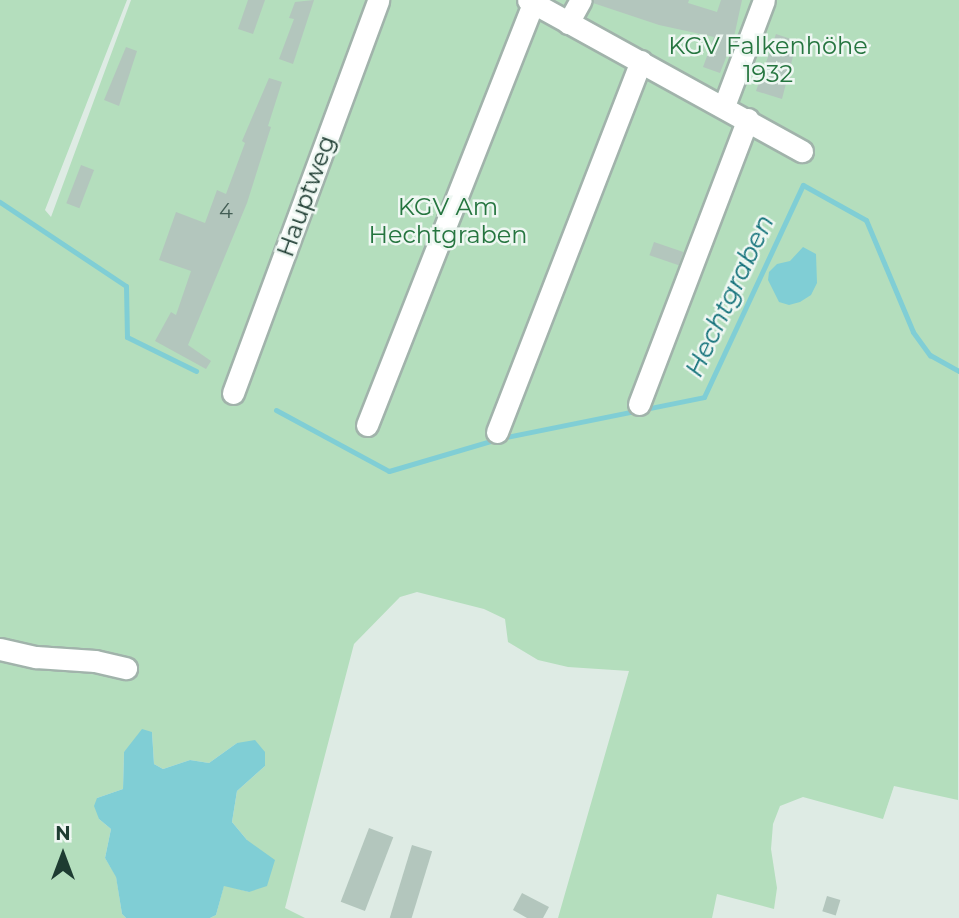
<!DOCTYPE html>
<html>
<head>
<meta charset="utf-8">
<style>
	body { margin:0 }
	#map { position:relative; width:959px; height:918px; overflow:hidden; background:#deebe4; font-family:Montserrat,sans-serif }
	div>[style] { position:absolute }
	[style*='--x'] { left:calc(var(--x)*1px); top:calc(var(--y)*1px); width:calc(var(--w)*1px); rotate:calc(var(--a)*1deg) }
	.green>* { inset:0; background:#b4debd }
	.water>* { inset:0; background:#80ced5 }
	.stream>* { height:5px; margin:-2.5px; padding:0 2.5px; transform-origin:2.5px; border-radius:2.5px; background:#80ced5 }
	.building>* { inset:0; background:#b3c6bd; transform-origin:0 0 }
	.roads { filter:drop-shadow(2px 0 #a1b3ab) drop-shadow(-2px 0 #a1b3ab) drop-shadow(0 2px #a1b3ab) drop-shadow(0 -2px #a1b3ab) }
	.minor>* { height:21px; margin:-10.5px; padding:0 10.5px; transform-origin:10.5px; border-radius:10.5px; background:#fff }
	span { translate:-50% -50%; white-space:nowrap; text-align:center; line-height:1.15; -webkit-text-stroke:5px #eef7f2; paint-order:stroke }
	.number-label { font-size:21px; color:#435e55 }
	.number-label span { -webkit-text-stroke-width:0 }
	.park-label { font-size:24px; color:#25753f }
	.street-label { font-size:24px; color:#1e3c32 }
	.water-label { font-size:26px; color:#14727b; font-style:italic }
	.north { position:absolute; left:28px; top:820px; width:70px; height:70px; -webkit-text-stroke:5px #eef7f2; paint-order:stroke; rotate:0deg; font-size:19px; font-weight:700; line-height:28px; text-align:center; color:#1e3c32 }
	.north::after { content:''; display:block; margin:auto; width:24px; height:32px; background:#1e3c32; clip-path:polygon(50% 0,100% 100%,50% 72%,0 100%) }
</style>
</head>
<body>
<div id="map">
	<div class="green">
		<i style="clip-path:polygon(0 0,127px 0,45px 210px,51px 217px,131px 0,959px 0,958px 800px,894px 786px,883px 819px,803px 797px,780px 806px,773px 824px,771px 849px,777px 888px,774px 909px,717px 894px,712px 918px,558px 918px,629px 671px,568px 667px,538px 660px,508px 642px,505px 619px,484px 609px,417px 592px,400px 597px,354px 644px,285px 908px,305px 918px,210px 918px,216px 915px,224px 885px,249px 892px,247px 840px,232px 822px,237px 791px,265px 766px,237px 743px,209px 763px,190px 760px,163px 769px,154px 764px,152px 732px,124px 752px,123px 789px,97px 798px,99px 819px,111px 829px,105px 858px,116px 876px,122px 914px,126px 918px,0 918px)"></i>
	</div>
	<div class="water">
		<i style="clip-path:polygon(803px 247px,816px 254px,817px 283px,811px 295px,800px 302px,789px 305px,779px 302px,768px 280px,769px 272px,777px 264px,790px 261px)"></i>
		<i style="clip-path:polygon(142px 729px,152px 732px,154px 764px,163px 769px,190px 760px,209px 763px,237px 743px,255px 740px,265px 752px,265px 766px,237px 791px,232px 822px,247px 840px,275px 860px,267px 886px,249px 892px,224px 886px,216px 915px,210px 918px,126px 918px,122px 914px,116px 877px,105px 858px,111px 829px,99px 819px,94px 806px,97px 798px,123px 789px,124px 752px)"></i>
	</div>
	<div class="stream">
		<i style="--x:0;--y:202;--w:151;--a:33.7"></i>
		<i style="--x:126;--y:286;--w:51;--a:88.9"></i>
		<i style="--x:127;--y:337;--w:77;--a:26.2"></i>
		<i style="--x:276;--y:410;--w:128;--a:28.4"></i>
		<i style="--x:389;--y:471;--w:117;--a:-16.4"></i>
		<i style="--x:501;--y:438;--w:207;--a:-11.4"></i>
		<i style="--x:704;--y:397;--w:234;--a:-65"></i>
		<i style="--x:803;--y:185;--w:72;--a:29.1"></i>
		<i style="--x:866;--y:220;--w:121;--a:67.2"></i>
		<i style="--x:913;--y:332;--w:29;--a:54"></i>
		<i style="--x:930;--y:355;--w:33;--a:29"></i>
	</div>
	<div class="building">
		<i style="clip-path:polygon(248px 0,265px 0,253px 34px,238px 29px)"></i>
		<i style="clip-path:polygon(314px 0,293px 64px,279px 59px,294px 19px,289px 18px,295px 2px)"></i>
		<i style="clip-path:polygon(594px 0,689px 0,688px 3px,717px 12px,721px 0,742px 0,734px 37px,720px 73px,703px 67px,714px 37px,659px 25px,593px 3px)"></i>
		<i style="clip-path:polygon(776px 34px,797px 41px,782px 99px,756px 91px)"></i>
		<i style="clip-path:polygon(126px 47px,137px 51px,119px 106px,104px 100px)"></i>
		<i style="clip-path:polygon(269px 78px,282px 82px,268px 126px,271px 127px,247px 203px,188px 345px,211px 361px,206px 369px,155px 341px,171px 312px,176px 315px,191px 271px,159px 260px,176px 212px,205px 223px,217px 190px,226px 194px,245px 143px,242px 141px)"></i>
		<i style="left:81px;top:165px;width:14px;height:41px;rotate:21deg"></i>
		<i style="left:654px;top:242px;width:31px;height:14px;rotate:19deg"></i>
		<i style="left:369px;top:828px;width:26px;height:79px;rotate:21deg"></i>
		<i style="left:412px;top:845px;width:21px;height:76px;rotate:17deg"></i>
		<i style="clip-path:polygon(522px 893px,549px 907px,543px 918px,527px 918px,513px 910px)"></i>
		<i style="left:827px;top:896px;width:14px;height:16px;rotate:17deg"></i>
	</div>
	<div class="roads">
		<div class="minor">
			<i style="--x:528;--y:0;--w:313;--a:28.9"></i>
			<i style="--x:568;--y:23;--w:26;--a:-61"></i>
			<i style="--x:724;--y:106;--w:113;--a:-69.3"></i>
			<i style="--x:233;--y:393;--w:419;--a:-69.7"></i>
			<i style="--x:639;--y:404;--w:305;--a:-69.1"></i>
			<i style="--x:367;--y:425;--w:453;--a:-68.5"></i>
			<i style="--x:497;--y:432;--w:398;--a:-68.8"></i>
			<i style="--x:0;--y:649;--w:37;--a:13"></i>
			<i style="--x:36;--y:657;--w:59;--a:3.9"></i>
			<i style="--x:95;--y:661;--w:32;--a:13"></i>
		</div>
	</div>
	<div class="number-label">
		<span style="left:226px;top:211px">4</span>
	</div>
	<div class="park-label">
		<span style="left:768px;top:60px">KGV Falkenhöhe<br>1932</span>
		<span style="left:448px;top:221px">KGV Am<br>Hechtgraben</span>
	</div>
	<div class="street-label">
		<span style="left:306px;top:196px;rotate:-70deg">Hauptweg</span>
	</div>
	<div class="water-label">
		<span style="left:730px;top:296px;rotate:-65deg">Hechtgraben</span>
	</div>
	<div class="north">N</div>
</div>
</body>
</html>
